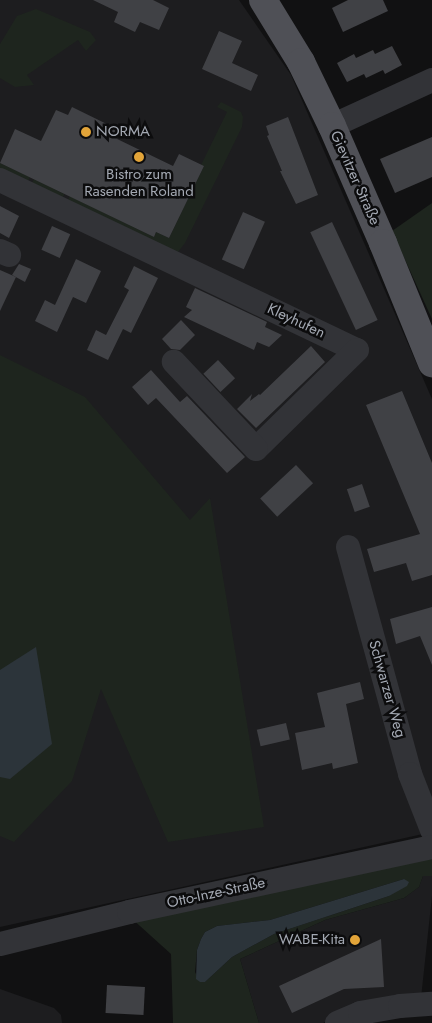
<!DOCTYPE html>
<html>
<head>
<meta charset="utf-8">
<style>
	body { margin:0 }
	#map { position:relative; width:432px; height:1023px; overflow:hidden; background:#111112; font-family:Jost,sans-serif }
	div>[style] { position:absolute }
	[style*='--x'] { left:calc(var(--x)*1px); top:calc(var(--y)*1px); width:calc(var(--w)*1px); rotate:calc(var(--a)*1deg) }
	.built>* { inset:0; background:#1d1d1f }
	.green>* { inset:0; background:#1e251e; transform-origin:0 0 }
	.water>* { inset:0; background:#2c343a }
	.building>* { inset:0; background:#404145; transform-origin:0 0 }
	.minor>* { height:24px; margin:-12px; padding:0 12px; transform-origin:12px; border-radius:12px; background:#323337 }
	.major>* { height:28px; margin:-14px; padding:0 14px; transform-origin:14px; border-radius:14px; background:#4f5056 }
	.dots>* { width:14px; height:14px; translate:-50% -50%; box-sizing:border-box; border:2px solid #0c0c0d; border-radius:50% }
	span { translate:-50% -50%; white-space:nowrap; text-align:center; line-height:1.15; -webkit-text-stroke:5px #0c0c0d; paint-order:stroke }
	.poi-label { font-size:15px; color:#a3a8b2 }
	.left { translate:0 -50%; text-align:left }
	.right { translate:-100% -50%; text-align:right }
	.street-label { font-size:15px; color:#a3a8b2 }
</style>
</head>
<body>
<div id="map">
	<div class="built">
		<i style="clip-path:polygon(0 0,239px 0,291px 75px,432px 399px,432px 832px,0 927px)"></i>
		<i style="clip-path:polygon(423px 876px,432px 876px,432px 896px,421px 998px,342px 1013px,323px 1023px,259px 1023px,240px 959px,325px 920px,404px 898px,419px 887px)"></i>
		<i style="clip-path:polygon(0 989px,54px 1008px,61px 1015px,62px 1023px,0 1023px)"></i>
	</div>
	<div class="green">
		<i style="clip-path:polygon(36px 9px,90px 32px,96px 40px,86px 51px,78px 40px,27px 75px,34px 85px,15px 87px,0 78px,0 44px,17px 16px)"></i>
		<i style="clip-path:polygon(221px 102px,241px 112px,243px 117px,242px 127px,185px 243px,178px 252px,65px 206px,70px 196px,154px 237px,156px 232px,169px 238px,204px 166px,201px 165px,227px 112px,217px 107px)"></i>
		<i style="clip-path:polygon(0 163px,30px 177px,25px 187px,0 175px)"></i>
		<i style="left:34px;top:179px;width:34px;height:12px;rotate:26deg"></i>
		<i style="clip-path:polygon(432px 203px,432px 319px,392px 231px)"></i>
		<i style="clip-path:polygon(0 355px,85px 397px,190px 520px,210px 498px,264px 827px,168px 842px,101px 689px,72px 781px,14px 842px,0 836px)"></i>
		<i style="clip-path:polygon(evenodd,432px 852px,432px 876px,423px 876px,419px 887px,404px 898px,325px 920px,240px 959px,259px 1023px,173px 1023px,171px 954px,130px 917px,432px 852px,404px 879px,389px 896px,274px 934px,232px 957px,205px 982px,200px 982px,195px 972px,197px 950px,201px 939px,205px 932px,217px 926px,270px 920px,404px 879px)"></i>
	</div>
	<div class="water">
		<i style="clip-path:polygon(36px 647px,52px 744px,10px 779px,0 777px,0 670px)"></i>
		<i style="clip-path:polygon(404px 879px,409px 882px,407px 886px,389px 896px,274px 934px,232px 957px,205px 982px,200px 982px,196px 979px,197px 950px,201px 939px,205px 932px,217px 926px,270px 920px)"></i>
	</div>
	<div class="building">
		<i style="clip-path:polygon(93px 0,153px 0,169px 8px,159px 30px,140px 22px,135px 32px,114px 22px,118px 12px)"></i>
		<i style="clip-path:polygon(348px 0,383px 0,388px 11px,343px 32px,332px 8px)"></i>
		<i style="clip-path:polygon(219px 31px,242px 41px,232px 63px,258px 75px,251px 91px,202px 69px)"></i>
		<i style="clip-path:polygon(392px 46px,402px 65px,385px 74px,383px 70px,366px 78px,364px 74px,347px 82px,337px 63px,354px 54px,356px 58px,373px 50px,375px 54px)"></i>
		<i style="clip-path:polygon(72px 107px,117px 129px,113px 137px,173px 166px,179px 154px,204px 166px,169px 238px,156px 232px,154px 237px,0 163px,15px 129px,41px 141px,56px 110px,68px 115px)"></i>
		<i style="clip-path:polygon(288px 117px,318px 195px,296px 204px,280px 171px,282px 171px,267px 136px,269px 135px,266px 126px)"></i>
		<i style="clip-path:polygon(432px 137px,432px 177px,395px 193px,380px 159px)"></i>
		<i style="clip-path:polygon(0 206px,19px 216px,9px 238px,0 233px)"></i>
		<i style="left:243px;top:212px;width:24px;height:52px;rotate:24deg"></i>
		<i style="left:332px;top:222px;width:108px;height:24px;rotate:65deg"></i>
		<i style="left:52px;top:226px;width:20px;height:26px;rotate:24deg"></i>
		<i style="clip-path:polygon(76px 259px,101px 271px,86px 303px,73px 297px,57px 332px,35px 321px,45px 300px,55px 305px)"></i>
		<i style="clip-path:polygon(19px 264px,31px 269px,25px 282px,12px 275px)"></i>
		<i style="clip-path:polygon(134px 266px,158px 278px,131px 333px,123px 329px,108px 360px,87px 350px,96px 330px,106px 335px,129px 290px,124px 287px)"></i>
		<i style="clip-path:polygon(0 270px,16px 277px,0 311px)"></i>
		<i style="clip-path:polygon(195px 288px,267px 322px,265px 327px,282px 335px,269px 347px,257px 342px,254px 350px,184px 317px,192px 310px,186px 307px)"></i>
		<i style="clip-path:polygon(181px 320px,195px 335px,180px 350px,171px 349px,162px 339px)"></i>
		<i style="clip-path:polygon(311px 346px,325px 362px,256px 428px,237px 409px,252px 394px,250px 401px,259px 394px,260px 395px)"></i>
		<i style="left:218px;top:360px;width:25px;height:20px;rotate:47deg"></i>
		<i style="clip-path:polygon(151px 370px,180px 402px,187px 396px,245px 457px,227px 473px,156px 398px,148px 405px,132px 387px)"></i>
		<i style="clip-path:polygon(402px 391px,432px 463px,432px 575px,412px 581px,406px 563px,374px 572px,367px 549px,420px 534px,366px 405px)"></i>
		<i style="left:296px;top:465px;width:25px;height:49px;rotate:47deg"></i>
		<i style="left:362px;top:484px;width:24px;height:16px;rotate:71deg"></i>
		<i style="clip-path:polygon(432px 607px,432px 665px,420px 636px,396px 644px,390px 619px)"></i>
		<i style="clip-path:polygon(360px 682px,364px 699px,346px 704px,358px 763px,333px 769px,332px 763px,302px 770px,295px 733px,325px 727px,317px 693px)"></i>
		<i style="left:286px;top:723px;width:17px;height:30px;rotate:77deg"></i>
		<i style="clip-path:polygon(381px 939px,384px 987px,344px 989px,292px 1013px,279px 986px)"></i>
		<i style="left:107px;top:985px;width:38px;height:28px;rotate:3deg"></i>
	</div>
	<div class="minor">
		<i style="--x:332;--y:126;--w:110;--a:-24.7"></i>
		<i style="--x:0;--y:180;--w:395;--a:25.5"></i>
		<i style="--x:357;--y:350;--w:141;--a:135.6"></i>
		<i style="--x:256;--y:449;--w:120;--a:-133.3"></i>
		<i style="--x:0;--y:251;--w:10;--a:24"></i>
		<i style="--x:348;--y:547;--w:235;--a:74.7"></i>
		<i style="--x:410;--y:774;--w:60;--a:68.6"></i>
		<i style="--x:0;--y:944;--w:133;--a:-13.9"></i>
		<i style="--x:129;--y:912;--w:310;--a:-12.1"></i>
		<i style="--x:337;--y:1023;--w:25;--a:-23"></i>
		<i style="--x:360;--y:1013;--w:41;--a:-9.9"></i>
		<i style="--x:400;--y:1006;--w:32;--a:-4"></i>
	</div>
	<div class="major">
		<i style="--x:263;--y:0;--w:73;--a:58.5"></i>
		<i style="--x:301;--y:62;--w:71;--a:64.2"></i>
		<i style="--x:332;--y:126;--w:128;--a:66.4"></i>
		<i style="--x:383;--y:243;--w:130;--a:67.8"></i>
	</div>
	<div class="dots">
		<i style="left:86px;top:132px;background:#e2a439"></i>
		<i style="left:139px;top:157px;background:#e2a439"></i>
		<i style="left:355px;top:940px;background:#e2a439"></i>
	</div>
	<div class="poi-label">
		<span class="left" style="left:96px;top:132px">NORMA</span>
		<span style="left:139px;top:183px">Bistro zum<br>Rasenden Roland</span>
		<span class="right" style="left:345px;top:940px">WABE-Kita</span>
	</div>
	<div class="street-label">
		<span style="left:355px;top:178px;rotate:66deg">Gievitzer Straße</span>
		<span style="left:296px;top:321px;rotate:25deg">Kleyhufen</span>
		<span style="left:387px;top:689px;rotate:74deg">Schwarzer Weg</span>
		<span style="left:216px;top:893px;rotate:-12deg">Otto-Inze-Straße</span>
	</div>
</div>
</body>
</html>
